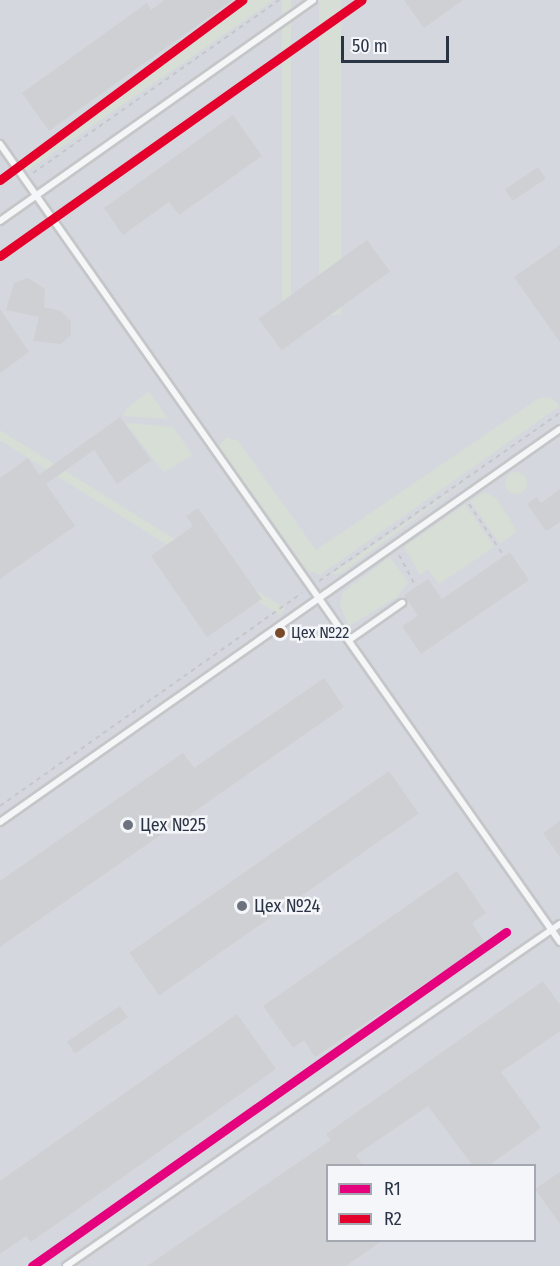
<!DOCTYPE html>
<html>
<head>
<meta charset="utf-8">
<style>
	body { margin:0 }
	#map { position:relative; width:560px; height:1266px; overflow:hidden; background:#e6e8ea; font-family:"Fira Sans Condensed",sans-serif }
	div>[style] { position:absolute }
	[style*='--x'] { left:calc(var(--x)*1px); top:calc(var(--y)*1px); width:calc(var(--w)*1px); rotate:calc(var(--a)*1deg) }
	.built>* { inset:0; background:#d4d7dd }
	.green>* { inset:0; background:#d6ded6; transform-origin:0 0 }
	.round { border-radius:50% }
	.building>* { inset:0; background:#ced0d3; transform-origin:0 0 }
	.path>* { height:2px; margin-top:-1px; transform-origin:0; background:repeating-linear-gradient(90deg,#c5c6ca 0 4.5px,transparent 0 9px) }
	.roads { filter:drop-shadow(2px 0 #c4c6c8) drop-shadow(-2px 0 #c4c6c8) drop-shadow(0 2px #c4c6c8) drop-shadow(0 -2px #c4c6c8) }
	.service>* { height:6px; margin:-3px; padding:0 3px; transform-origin:3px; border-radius:3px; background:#f5f6f7 }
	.rail-1>* { height:9px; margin:-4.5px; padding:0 4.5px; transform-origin:4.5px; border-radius:4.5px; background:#e5007d }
	.rail-2>* { height:9px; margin:-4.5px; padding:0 4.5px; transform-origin:4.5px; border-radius:4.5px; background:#e4002b }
	.dots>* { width:16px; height:16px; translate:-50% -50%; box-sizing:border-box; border:3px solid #f4f6f9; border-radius:50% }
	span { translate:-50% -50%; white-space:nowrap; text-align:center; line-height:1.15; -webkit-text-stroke:5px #f4f6f9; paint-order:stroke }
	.bus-label { font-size:16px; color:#2b3445 }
	.left { translate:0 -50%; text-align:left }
	.poi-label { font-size:18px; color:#2b3445 }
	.legend { position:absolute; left:326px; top:1164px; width:210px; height:78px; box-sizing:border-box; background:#f4f6f9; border:2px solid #a4a8b1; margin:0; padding:8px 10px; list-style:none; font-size:18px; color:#2b3445 }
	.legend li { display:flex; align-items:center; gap:12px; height:30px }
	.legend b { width:30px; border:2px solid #a4a8b1 }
	.scale { position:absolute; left:341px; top:36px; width:108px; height:27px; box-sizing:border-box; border:3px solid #2b3445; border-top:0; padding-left:8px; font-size:18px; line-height:21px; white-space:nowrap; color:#2b3445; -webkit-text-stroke:4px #f4f6f9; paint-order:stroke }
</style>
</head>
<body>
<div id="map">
	<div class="built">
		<i style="clip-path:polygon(evenodd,0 0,560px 0,560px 1266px,0 1266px,0 0,328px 1166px,534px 1166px,534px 1240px,328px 1240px,328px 1166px)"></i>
	</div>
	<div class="green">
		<i style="clip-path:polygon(248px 0,274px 0,27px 171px,22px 164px)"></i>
		<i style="left:282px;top:0;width:9px;height:302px"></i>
		<i style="left:319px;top:0;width:22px;height:315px"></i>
		<i style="clip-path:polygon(149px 391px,168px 419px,123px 416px,125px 410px)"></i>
		<i style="clip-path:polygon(551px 397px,560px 406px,320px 575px,307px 570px,219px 446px,227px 437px,238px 441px,316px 550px,539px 398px)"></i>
		<i style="clip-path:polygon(125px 423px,173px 427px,193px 455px,164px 472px)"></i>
		<i style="clip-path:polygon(485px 468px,340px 574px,330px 575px)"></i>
		<i class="round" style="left:505px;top:472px;width:22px;height:22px"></i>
		<i style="clip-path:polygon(485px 492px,497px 499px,517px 531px,500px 544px,470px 501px)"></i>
		<i style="clip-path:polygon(465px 504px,494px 547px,439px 584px,428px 569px,420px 575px,404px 547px)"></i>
		<i style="clip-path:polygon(390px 557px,408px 582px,397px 597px,349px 626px,340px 606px,342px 593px)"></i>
		<i style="left:285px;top:608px;width:9px;height:348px;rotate:122deg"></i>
	</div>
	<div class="building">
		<i style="clip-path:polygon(165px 0,233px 0,49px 131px,22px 93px,147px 3px,151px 10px)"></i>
		<i style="clip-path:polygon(404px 0,463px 0,424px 28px)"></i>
		<i style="clip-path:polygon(233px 115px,262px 156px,179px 215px,169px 202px,123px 235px,104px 208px)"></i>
		<i style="left:538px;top:167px;width:14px;height:40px;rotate:56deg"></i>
		<i style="left:367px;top:240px;width:39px;height:134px;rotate:54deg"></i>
		<i style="clip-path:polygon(560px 245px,560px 342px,514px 277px)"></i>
		<i style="clip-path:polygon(28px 278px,45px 289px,44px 307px,61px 311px,71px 321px,71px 335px,61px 344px,33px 341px,39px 317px,6px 310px,14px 283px)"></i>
		<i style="clip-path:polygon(0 309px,29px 352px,0 373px)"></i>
		<i style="clip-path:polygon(120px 417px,151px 460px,117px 484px,94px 450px,46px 484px,75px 526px,0 579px,0 478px,28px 458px,39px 475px)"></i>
		<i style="clip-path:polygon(560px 489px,560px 522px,546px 531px,527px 504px,537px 497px,541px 503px)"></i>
		<i style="clip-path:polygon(198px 508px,262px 599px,207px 637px,151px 556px,193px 526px,186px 516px)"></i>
		<i style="clip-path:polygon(510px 552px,529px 580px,421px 654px,402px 626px,418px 616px,404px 595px,428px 579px,442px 599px)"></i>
		<i style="clip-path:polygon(324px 678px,344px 707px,0 947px,0 881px,183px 753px,194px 768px)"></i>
		<i style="left:389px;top:771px;width:52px;height:317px;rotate:55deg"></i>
		<i style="clip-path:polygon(560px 821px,560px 857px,543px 833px)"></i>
		<i style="clip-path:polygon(457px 871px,486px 913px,472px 923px,485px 943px,315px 1057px,304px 1040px,293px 1048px,263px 1006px)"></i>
		<i style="clip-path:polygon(543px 981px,560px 1005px,560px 1031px,501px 1072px,541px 1128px,488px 1166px,473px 1166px,428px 1106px,356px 1155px,363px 1166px,327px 1166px,327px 1240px,383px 1240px,346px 1266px,147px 1266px,331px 1140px,326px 1134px)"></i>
		<i style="left:120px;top:1006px;width:14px;height:64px;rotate:56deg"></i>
		<i style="clip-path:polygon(237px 1014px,276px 1069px,31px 1242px,26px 1236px,0 1254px,0 1181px)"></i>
		<i style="clip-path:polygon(560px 1172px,560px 1224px,535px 1189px)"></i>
	</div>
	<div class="path">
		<i style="--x:33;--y:173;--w:301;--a:-35.1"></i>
		<i style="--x:469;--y:504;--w:63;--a:56.1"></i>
		<i style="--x:399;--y:555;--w:36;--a:62"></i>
		<i style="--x:319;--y:581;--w:294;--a:-34.9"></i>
		<i style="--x:0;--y:806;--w:370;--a:-35.2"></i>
	</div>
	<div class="roads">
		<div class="service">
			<i style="--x:0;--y:144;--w:975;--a:54.94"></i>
			<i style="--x:0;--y:221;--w:383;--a:-35.2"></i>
			<i style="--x:349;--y:640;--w:65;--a:-34.9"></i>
			<i style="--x:0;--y:822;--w:684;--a:-35.06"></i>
			<i style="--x:66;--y:1266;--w:601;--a:-34.7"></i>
		</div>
	</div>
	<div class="rail-1">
		<i style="--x:32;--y:1266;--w:580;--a:-35.17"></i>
	</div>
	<div class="rail-2">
		<i style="--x:0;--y:180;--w:302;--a:-36.6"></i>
		<i style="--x:0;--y:256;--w:443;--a:-35.3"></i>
	</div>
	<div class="dots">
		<i style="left:280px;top:633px;background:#7a4b2a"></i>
		<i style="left:128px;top:825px;background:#6c737f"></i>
		<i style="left:242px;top:906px;background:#6c737f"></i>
	</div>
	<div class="bus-label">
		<span class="left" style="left:291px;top:633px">Цех №22</span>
	</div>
	<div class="poi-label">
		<span class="left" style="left:140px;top:825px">Цех №25</span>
		<span class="left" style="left:254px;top:906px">Цех №24</span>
	</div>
	<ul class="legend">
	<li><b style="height:8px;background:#e5007d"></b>R1</li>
	<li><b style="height:8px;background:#e4002b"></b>R2</li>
	</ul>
	<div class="scale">50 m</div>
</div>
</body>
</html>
